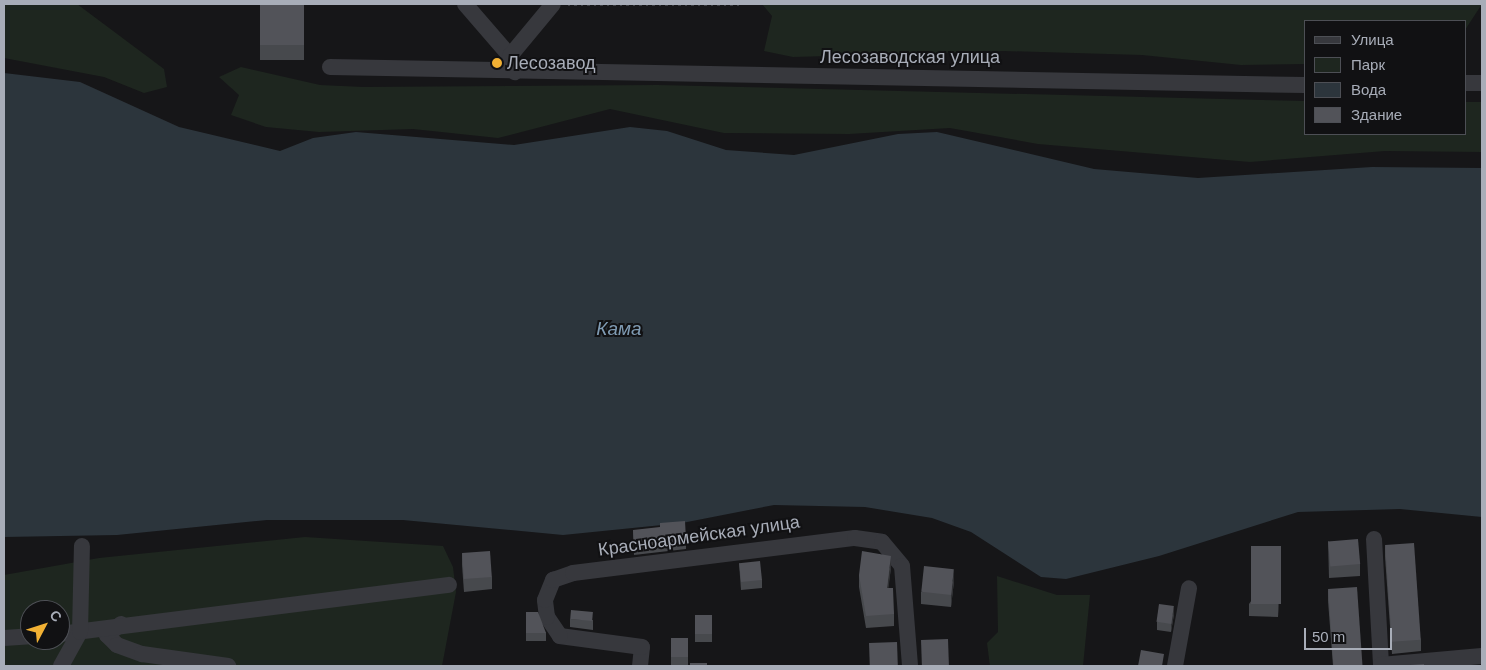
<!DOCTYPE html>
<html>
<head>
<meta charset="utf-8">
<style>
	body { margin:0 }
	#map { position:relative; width:1486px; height:670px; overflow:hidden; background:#161618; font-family:Arial,sans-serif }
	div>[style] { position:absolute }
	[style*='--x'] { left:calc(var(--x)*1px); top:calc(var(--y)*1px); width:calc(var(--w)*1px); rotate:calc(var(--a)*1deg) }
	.green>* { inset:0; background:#1e261f }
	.water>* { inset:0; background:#2c353c }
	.path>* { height:2px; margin-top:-1px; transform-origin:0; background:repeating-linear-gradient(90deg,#3d3f44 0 2.5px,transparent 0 6.5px) }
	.minor>* { height:16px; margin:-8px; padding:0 8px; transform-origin:8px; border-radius:8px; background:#37383d }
	.wall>* { inset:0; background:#47494d; transform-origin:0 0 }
	.shaded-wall>* { inset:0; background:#2f3033 }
	.building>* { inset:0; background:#525359; transform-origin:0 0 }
	.dots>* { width:14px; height:14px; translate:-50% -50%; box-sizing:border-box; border:2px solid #111113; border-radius:50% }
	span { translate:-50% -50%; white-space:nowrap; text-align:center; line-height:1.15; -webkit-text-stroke:4px #111113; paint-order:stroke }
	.street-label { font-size:18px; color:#a8adb8 }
	.poi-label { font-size:18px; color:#a8adb8 }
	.left { translate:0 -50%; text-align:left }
	.water-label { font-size:19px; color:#7f9bb3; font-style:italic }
	.frame { position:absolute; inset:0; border:5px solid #a8adb8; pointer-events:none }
	.legend { position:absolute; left:1304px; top:20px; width:162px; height:115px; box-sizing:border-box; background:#111113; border:1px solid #4d4f55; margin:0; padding:6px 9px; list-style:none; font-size:15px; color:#a8adb8 }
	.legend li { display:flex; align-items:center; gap:10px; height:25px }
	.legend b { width:25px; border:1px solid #4d4f55 }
	.north { position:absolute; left:20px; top:600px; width:50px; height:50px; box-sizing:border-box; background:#111113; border:1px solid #4d4f55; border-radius:50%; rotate:50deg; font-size:14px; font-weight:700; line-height:20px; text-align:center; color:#a8adb8 }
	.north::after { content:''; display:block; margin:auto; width:18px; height:22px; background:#f2b134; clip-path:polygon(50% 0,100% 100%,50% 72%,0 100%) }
	.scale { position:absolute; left:1304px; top:628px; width:88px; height:22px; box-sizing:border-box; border:2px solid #a8adb8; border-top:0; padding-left:6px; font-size:15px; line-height:18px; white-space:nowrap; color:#a8adb8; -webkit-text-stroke:4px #111113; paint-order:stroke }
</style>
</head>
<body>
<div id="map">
	<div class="green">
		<i style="clip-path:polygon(4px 4px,77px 4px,164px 69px,167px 87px,144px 93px,104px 77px,4px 58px)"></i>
		<i style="clip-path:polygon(762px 4px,1482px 4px,1465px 30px,1465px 21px,1305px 21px,1305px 64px,1241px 65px,1142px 55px,1004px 51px,793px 57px,764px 51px,772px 16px)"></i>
		<i style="clip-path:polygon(241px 67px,320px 85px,363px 87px,658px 85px,1305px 101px,1305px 134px,1465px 134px,1465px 102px,1482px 102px,1482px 152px,1385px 151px,1250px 162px,1038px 144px,950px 128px,849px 134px,724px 133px,610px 109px,498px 138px,413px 129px,319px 132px,266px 127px,231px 115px,239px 95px,219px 77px)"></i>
		<i style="clip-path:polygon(evenodd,305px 537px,443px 546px,453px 567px,456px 592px,442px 666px,4px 666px,4px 575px,99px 558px,305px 537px,30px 610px,60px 610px,60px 640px,30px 640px,30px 610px)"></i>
		<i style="clip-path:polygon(997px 576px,1057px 595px,1090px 595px,1083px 666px,990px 666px,987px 643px,998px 632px)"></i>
	</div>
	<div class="water">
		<i style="clip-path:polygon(4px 73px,80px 82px,179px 127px,280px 151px,313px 138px,356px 132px,514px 145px,630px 127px,667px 131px,726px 150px,794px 155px,898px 134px,937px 132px,1094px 169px,1198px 178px,1372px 167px,1482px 168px,1482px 517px,1400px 509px,1298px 512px,1159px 556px,1066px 579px,1041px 577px,971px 532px,932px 518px,865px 507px,774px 505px,682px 523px,563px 535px,403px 520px,267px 520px,117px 535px,4px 537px)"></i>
	</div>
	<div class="path">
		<i style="--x:568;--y:5;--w:175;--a:0"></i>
	</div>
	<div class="minor">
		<i style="--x:465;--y:4;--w:69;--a:49.1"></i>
		<i style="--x:510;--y:56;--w:17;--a:73"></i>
		<i style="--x:510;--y:56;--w:67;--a:-50.4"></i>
		<i style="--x:330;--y:67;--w:975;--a:1.06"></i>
		<i style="--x:1465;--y:83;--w:17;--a:0"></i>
		<i style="--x:1374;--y:539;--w:127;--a:86.8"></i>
		<i style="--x:121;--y:624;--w:18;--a:142"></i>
		<i style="--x:107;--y:635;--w:14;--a:45"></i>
		<i style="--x:117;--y:645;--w:27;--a:20"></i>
		<i style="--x:142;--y:654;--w:87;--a:7.9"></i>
		<i style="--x:60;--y:634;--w:392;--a:-7.2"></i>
		<i style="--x:4;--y:638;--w:26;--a:-4"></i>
		<i style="--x:1381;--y:665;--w:101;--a:-5.1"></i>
		<i style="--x:61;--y:666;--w:39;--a:-61"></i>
		<i style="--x:80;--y:632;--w:86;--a:-88.7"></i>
		<i style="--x:640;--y:666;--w:19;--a:-84"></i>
		<i style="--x:642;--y:647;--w:83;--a:-172.4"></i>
		<i style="--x:560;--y:636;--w:23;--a:-124"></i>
		<i style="--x:547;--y:617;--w:17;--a:-97"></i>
		<i style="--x:545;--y:600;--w:22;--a:-68"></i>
		<i style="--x:553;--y:580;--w:21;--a:-19"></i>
		<i style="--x:573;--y:573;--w:284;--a:-7.1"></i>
		<i style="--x:855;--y:538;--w:27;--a:8"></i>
		<i style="--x:882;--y:542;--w:31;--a:50"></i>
		<i style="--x:902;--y:566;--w:100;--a:85.4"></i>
		<i style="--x:1175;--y:666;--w:79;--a:-79.8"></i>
	</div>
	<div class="wall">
		<i style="left:260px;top:4px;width:44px;height:56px"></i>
		<i style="clip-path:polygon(633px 530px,686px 539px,686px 549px,634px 555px)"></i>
		<i style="clip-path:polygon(1328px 541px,1360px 564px,1360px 576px,1329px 578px)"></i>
		<i style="clip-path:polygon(1385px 545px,1421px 640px,1421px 651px,1392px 654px,1385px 557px)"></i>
		<i style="clip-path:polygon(462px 553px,492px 577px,492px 589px,464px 592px,462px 565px)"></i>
		<i style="clip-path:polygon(1281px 558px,1278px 617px,1249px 616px,1249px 604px)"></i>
		<i style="clip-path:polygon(739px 563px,762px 580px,762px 588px,741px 590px)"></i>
		<i style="clip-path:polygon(891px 568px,888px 588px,894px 614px,894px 626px,866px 628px,859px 587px,859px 575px)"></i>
		<i style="clip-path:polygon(954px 581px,951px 607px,921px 604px,921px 592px)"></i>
		<i style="clip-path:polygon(1328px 589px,1362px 666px,1333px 666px,1328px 601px)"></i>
		<i style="clip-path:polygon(526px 612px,546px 633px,546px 641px,526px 641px)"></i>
		<i style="clip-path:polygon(1174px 614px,1171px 632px,1157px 630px,1157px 622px)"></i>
		<i style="left:695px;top:615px;width:17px;height:27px"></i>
		<i style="clip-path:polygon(570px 619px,593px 620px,593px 630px,570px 627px)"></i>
		<i style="left:671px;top:638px;width:17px;height:27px"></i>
	</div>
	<div class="shaded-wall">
		<i style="clip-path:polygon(1281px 546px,1281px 558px,1278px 617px,1278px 605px)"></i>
		<i style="clip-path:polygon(891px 556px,891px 568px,887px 600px,887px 588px)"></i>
		<i style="clip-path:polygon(954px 569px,954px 581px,951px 607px,951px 595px)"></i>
		<i style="clip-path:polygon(1174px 606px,1174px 614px,1171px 632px,1171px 624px)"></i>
	</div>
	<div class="building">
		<i style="left:260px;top:4px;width:44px;height:41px"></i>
		<i style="clip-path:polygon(685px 521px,686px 539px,634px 545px,633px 530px,660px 527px,660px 523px)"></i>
		<i style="left:1358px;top:539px;width:25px;height:30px;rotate:85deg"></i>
		<i style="left:1414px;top:543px;width:97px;height:29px;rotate:86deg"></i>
		<i style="left:1251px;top:546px;width:30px;height:58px"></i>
		<i style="left:490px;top:551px;width:26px;height:28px;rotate:86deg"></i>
		<i style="clip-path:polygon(862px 551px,891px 556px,887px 588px,893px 588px,894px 614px,866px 616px,859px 575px)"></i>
		<i style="left:760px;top:561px;width:19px;height:21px;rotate:84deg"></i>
		<i style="left:924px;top:566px;width:30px;height:26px;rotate:6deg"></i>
		<i style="left:1357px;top:587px;width:79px;height:29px;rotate:86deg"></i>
		<i style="left:1159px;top:604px;width:15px;height:18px;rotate:8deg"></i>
		<i style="left:571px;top:610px;width:22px;height:9px;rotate:5deg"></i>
		<i style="clip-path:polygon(526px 612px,538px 612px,546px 633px,526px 633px)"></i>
		<i style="left:695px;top:615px;width:17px;height:19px"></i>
		<i style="left:671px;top:638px;width:17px;height:19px"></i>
		<i style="left:948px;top:639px;width:27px;height:27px;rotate:88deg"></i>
		<i style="left:897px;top:642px;width:24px;height:28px;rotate:88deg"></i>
		<i style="clip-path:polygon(1141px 650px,1164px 654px,1162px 666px,1138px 666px)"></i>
		<i style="left:690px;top:663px;width:17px;height:3px"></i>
		<i style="clip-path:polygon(1424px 664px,1424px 666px,1397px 666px)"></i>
	</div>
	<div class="dots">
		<i style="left:497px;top:63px;background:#f2b134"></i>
	</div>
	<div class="street-label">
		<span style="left:910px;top:57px">Лесозаводская улица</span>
		<span style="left:699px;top:536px;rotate:-8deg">Красноармейская улица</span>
	</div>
	<div class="poi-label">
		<span class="left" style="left:507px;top:63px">Лесозавод</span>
	</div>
	<div class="water-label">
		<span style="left:619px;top:329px">Кама</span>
	</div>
	<div class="frame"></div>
	<ul class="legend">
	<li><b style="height:6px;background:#37383d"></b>Улица</li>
	<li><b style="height:14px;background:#1e261f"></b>Парк</li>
	<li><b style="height:14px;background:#2c353c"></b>Вода</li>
	<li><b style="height:14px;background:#525359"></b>Здание</li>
	</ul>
	<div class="north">С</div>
	<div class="scale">50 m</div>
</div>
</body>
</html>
